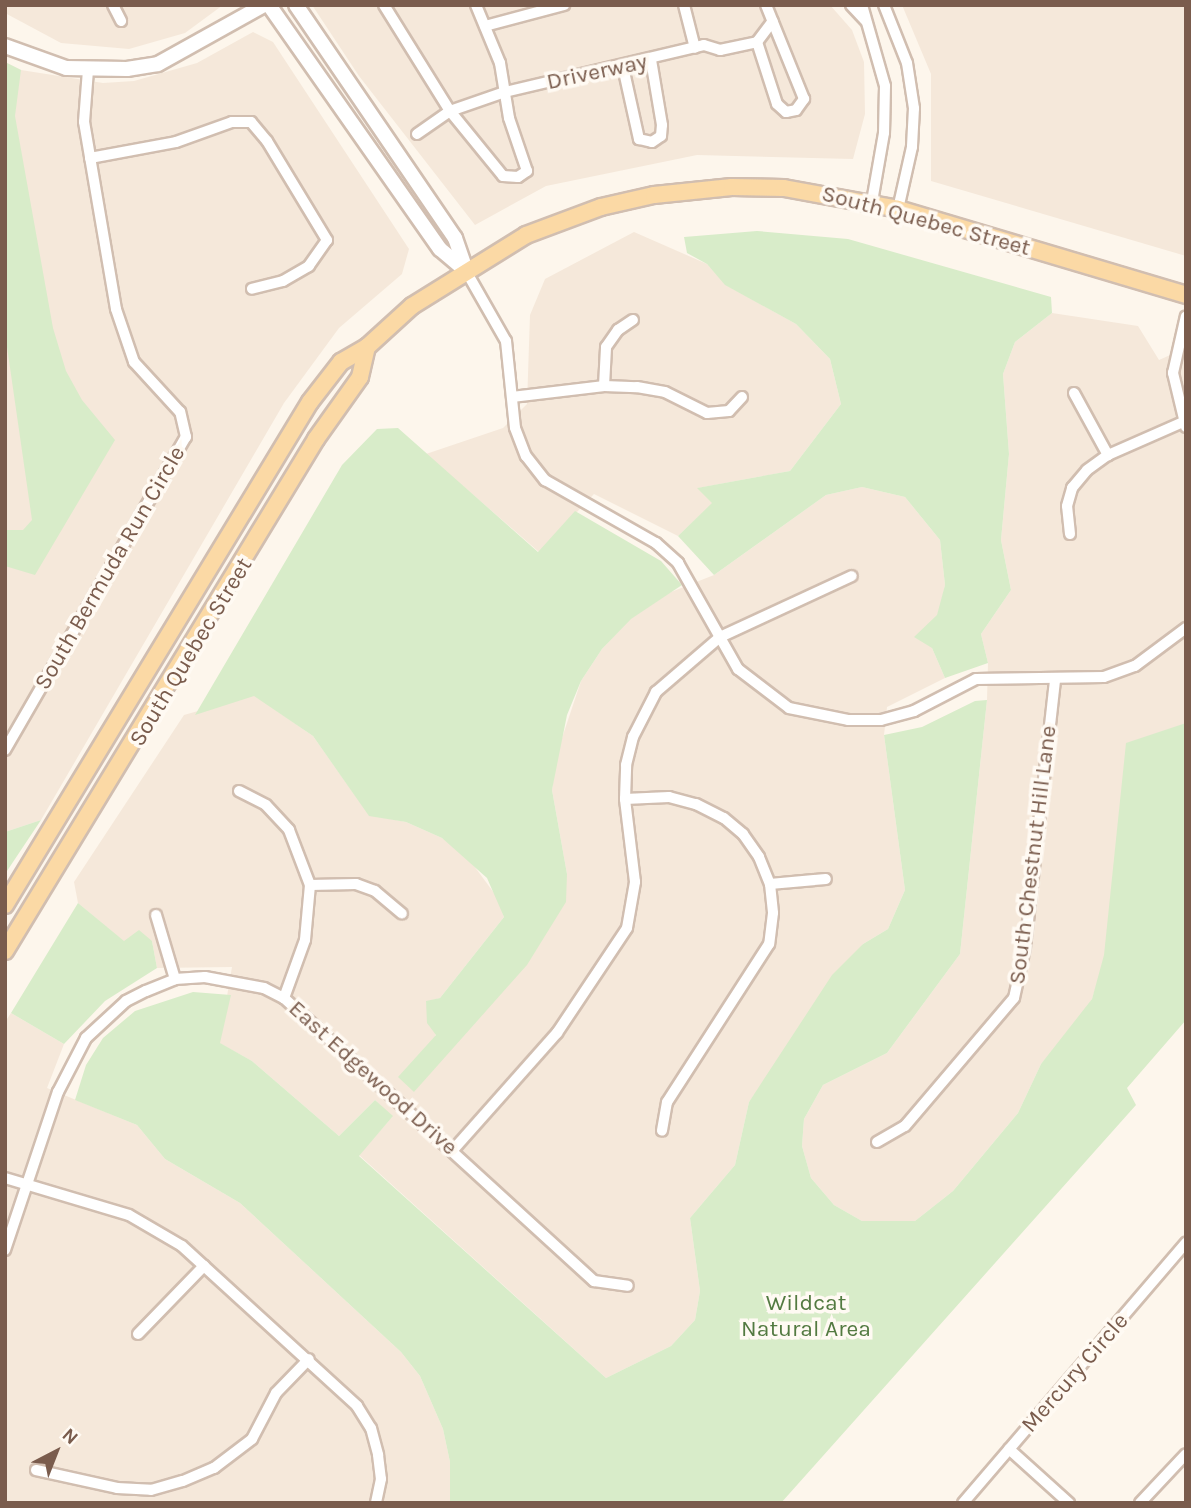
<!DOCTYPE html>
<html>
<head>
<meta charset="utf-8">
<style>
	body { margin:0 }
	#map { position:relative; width:1191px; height:1508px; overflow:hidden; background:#fdf6ec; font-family:Karla,sans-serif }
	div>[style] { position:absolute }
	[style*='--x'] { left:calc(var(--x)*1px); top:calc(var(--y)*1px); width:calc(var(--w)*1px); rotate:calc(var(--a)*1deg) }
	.residential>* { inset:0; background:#f5e8da }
	.green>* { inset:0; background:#d8ecc9 }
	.roads { filter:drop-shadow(2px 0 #d1beb0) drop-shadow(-2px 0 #d1beb0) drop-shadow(0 2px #d1beb0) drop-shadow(0 -2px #d1beb0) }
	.street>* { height:10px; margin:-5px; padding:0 5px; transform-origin:5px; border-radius:5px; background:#fff }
	.secondary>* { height:14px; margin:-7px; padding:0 7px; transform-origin:7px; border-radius:7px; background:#fff }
	.primary>* { height:16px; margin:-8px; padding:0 8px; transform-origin:8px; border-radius:8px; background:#fbd9a5 }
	span { translate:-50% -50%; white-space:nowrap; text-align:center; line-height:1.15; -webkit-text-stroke:7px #fffaf3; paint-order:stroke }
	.street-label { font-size:23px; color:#7a5c4d }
	.park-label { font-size:23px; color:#537a41 }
	.frame { position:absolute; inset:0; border:7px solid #7a5c4d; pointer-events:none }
	.north { position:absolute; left:21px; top:1417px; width:70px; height:70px; -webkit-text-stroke:5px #fffaf3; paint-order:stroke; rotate:42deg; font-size:19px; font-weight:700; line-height:28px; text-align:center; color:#7a5c4d }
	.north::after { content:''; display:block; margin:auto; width:24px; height:32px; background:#7a5c4d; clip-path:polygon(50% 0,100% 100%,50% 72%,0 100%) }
</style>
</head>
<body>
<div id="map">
	<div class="residential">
		<i style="clip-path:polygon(5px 5px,223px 5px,185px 33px,129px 49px,61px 43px,5px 13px)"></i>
		<i style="clip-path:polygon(312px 5px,830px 5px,852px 30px,864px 62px,865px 114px,853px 159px,697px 155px,546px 186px,475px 225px,359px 76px)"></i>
		<i style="clip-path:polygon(902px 5px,1186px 5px,1186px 256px,931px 181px,931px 74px)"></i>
		<i style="clip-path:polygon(253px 32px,273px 42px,409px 249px,402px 274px,339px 328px,284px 403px,41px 820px,5px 832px,5px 62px,21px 70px,103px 83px,134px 81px,197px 63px)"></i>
		<i style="clip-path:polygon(634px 232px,707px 264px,726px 285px,796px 324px,830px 359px,841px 404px,790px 471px,698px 488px,713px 503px,678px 536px,594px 494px,539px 552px,426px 454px,503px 428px,527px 404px,530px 315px,545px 279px)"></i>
		<i style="clip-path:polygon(1052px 313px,1138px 326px,1159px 360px,1186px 348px,1186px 723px,1181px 726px,1092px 999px,1080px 1019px,1041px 1064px,1018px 1113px,953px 1191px,915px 1221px,862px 1221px,834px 1205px,811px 1178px,802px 1146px,804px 1119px,823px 1085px,887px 1053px,960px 954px,987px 700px,988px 663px,981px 634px,1011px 590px,1001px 540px,1009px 454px,1003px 374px,1015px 342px)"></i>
		<i style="clip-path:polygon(862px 487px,905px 497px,940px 540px,945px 585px,932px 648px,945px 678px,887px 707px,884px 735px,905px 890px,888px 929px,863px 944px,749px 1102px,735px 1165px,690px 1218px,700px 1291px,695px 1320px,671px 1346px,606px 1378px,359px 1155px,392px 1117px,375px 1100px,339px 1136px,252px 1061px,219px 1043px,232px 967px,157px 968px,152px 941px,124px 942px,78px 903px,74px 882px,184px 715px,254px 695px,313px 736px,369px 815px,406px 822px,442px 838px,466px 855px,497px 897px,504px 917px,440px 998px,426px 1002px,436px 1034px,414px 1092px,567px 874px,552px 790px,557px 753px,581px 681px,602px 649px,630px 619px,661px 596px,714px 575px,826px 495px)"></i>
		<i style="clip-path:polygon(11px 1013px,64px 1044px,47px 1088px,137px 1125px,165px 1159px,240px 1203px,401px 1352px,420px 1376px,443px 1429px,450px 1462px,450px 1503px,5px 1503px,5px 1022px)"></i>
	</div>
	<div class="green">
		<i style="clip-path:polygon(5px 62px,21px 70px,15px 116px,53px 328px,66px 371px,82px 400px,115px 440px,35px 575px,5px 566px,5px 530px,23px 530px,32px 520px,5px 333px)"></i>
		<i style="clip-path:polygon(757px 231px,848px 239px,1051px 297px,1052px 313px,1015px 342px,1003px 374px,1009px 454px,1001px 540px,1011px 590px,981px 634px,988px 663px,945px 678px,932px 648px,914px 637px,937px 615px,945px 585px,940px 540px,905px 497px,862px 487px,826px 495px,714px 575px,678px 536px,712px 503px,697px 488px,790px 471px,841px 404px,830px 359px,796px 324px,725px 285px,707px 264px,687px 253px,684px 237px)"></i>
		<i style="clip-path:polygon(398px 428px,538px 552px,575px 511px,661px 561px,682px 585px,631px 619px,602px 649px,581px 681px,567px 715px,552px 790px,567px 874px,566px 902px,527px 965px,414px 1092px,398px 1077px,436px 1035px,427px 1023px,426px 1001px,440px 998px,504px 917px,487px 878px,442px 838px,406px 822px,369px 816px,313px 736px,254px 696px,195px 715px,342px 465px,377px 429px)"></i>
		<i style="clip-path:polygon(987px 700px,960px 954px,887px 1053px,823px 1085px,804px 1119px,802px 1146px,811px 1178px,834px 1205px,862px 1221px,915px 1221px,953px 1191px,1018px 1113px,1041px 1064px,1092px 999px,1104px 955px,1126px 743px,1186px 723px,1186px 1020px,1127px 1088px,1136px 1105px,781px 1503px,450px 1503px,450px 1462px,443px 1429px,420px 1376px,401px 1352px,240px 1203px,165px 1159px,137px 1125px,75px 1100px,86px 1065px,103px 1038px,135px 1011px,193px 992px,231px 995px,220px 1043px,252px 1061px,339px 1136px,375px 1100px,393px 1116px,359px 1156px,606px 1378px,671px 1346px,695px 1320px,700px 1291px,690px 1218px,735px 1165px,749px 1102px,832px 975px,863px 944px,888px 929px,905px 890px,884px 735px,922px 727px,975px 701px)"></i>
		<i style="clip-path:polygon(41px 820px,5px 874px,5px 832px)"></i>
		<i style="clip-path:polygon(78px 903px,124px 941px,139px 930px,152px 941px,157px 968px,105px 1001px,64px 1044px,11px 1013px)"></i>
	</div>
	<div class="roads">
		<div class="street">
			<i style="--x:113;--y:5;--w:18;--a:63"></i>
			<i style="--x:384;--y:5;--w:125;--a:58.1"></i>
			<i style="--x:450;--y:111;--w:84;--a:50.8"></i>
			<i style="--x:503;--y:176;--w:15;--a:4"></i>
			<i style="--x:518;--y:177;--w:11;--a:-34"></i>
			<i style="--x:527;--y:171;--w:56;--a:-108.8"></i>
			<i style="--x:509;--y:118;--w:56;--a:-99.3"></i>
			<i style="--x:500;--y:63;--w:63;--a:-112.5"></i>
			<i style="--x:684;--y:5;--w:44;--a:75.7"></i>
			<i style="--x:851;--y:5;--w:21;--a:47"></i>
			<i style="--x:862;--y:5;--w:84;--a:74.1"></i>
			<i style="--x:885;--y:86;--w:47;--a:91.2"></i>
			<i style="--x:884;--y:133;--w:70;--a:99.9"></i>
			<i style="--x:884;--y:5;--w:62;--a:68.4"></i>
			<i style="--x:907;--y:63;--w:46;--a:81.2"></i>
			<i style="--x:914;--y:108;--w:39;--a:93"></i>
			<i style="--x:912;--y:147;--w:64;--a:102.7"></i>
			<i style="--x:485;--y:26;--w:82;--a:-14.9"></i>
			<i style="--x:757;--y:42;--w:65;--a:72.1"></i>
			<i style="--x:777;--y:104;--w:12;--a:42"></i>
			<i style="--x:786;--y:112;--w:10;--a:-11"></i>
			<i style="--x:796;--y:110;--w:14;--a:-54"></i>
			<i style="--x:804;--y:99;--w:101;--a:-112"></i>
			<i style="--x:623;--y:67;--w:74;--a:77.5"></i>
			<i style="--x:639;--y:139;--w:13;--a:13"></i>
			<i style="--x:652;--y:142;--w:11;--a:-34"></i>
			<i style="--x:661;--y:136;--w:11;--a:-85"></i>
			<i style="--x:662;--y:125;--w:66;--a:-99.6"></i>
			<i style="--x:417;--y:134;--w:40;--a:-34.9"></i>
			<i style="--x:450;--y:111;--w:58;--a:-19.1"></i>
			<i style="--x:505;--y:92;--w:204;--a:-13.3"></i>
			<i style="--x:704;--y:45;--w:17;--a:17"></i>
			<i style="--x:720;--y:50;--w:38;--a:-12"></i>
			<i style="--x:757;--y:42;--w:26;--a:-53"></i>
			<i style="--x:90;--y:158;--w:87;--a:-10.5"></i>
			<i style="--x:176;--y:142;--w:59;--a:-19.7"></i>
			<i style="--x:232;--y:122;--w:19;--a:0"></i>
			<i style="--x:251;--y:122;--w:25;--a:50"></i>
			<i style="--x:267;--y:141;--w:116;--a:58.8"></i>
			<i style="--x:327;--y:240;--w:32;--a:125"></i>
			<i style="--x:309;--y:266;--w:30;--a:150"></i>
			<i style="--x:283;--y:281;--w:32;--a:166"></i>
			<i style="--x:466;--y:271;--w:81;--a:60.3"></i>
			<i style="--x:506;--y:341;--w:87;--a:84.1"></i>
			<i style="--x:515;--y:428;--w:30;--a:69"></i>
			<i style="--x:526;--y:456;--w:31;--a:52"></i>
			<i style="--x:545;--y:480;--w:128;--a:29.6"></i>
			<i style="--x:656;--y:543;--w:30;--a:42"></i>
			<i style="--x:678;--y:563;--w:122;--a:60.5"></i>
			<i style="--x:738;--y:669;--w:64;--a:37.4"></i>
			<i style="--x:789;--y:708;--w:60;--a:11.5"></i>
			<i style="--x:848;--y:720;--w:33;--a:0"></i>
			<i style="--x:881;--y:720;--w:34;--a:-15"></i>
			<i style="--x:914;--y:711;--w:70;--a:-27.3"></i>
			<i style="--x:976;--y:679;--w:128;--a:-0.9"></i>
			<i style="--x:1104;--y:677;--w:33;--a:-20"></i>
			<i style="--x:1135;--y:666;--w:64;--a:-36.7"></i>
			<i style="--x:604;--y:386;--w:39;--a:-87"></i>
			<i style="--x:606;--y:347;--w:21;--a:-55"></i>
			<i style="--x:618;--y:330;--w:18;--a:-34"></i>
			<i style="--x:1074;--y:393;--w:71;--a:61.3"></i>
			<i style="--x:512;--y:397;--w:93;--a:-6.8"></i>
			<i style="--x:604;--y:386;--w:33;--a:2"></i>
			<i style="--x:637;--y:387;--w:28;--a:10"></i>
			<i style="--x:665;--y:392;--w:47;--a:26.6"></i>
			<i style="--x:707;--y:413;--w:22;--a:-5"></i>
			<i style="--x:729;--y:411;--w:19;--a:-47"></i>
			<i style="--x:1186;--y:427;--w:56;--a:-103.5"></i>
			<i style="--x:1173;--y:373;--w:58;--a:-77.2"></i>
			<i style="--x:1070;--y:534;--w:28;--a:-96"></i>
			<i style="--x:1067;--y:506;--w:19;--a:-74"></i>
			<i style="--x:1072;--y:488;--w:23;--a:-50"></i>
			<i style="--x:1087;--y:470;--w:26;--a:-36"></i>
			<i style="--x:1108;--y:455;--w:82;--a:-23.7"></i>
			<i style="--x:5;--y:750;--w:362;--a:-60"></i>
			<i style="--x:186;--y:437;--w:26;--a:-103"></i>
			<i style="--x:180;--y:412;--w:68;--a:-132.6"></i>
			<i style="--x:134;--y:362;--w:56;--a:-108.8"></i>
			<i style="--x:116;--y:309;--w:190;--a:-99.7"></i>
			<i style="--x:84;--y:122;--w:52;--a:-85.6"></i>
			<i style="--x:239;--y:791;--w:30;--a:27"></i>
			<i style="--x:266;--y:805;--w:34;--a:47"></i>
			<i style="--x:289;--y:830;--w:59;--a:69.1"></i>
			<i style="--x:310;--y:885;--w:55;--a:95.2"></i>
			<i style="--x:305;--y:940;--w:62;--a:109.9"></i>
			<i style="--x:625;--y:799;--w:44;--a:-2.6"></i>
			<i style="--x:669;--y:797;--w:28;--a:15"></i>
			<i style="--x:696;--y:804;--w:31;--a:27"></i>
			<i style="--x:724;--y:818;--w:25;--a:40"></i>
			<i style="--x:743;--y:834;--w:28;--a:55"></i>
			<i style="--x:759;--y:857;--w:29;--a:68"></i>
			<i style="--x:770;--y:884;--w:29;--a:84"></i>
			<i style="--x:773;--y:913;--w:31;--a:97"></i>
			<i style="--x:769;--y:944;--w:188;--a:122.8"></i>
			<i style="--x:667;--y:1102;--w:29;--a:100"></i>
			<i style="--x:770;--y:884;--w:56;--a:-5.1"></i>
			<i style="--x:310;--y:885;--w:46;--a:-1.2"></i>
			<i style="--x:356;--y:884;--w:20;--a:20"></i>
			<i style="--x:375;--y:891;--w:35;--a:40"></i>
			<i style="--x:156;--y:915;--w:67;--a:73.5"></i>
			<i style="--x:877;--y:1142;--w:32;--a:-30"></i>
			<i style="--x:905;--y:1126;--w:168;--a:-49.6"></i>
			<i style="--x:1014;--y:998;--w:51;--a:-77.6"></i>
			<i style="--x:1025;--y:948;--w:271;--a:-83.6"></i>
			<i style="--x:453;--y:1150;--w:157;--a:-48.4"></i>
			<i style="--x:557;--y:1033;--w:126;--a:-56.3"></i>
			<i style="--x:627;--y:928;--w:47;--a:-80.1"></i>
			<i style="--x:635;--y:882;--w:84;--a:-96.9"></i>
			<i style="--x:625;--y:799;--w:34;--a:-88"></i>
			<i style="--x:626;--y:765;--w:29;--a:-76"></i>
			<i style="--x:633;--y:737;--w:51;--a:-62.9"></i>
			<i style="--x:656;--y:692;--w:84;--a:-40.7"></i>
			<i style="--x:720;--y:637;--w:145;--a:-24.8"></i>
			<i style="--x:5;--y:1178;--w:129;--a:16.6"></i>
			<i style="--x:129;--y:1215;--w:61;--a:30.3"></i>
			<i style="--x:182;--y:1246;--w:237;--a:42.4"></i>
			<i style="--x:357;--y:1406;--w:26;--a:58"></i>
			<i style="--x:371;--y:1428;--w:28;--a:75"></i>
			<i style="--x:378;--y:1455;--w:24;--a:83"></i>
			<i style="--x:381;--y:1479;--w:25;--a:102"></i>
			<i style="--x:5;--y:1250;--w:167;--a:-71.5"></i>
			<i style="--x:58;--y:1092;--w:61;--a:-62.6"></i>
			<i style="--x:86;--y:1038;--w:54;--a:-42.8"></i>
			<i style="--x:126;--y:1001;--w:22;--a:-27"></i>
			<i style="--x:146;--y:991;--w:31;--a:-22"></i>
			<i style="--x:175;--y:979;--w:30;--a:-4"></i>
			<i style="--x:205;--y:977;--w:60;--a:10.6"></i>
			<i style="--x:264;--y:988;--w:22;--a:27"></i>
			<i style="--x:284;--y:998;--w:420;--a:42.4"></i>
			<i style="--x:594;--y:1281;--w:34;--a:8"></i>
			<i style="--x:138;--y:1334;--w:95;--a:-45.9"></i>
			<i style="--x:1009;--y:1449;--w:81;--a:42"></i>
			<i style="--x:36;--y:1470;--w:83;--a:12.5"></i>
			<i style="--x:117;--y:1488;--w:34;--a:3"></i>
			<i style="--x:151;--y:1490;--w:33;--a:-16"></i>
			<i style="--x:183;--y:1481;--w:34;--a:-23"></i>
			<i style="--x:214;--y:1468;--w:48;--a:-37.3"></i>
			<i style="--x:252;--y:1439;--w:52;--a:-62.4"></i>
			<i style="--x:276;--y:1393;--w:47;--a:-45.9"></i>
			<i style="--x:963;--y:1503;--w:343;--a:-49.4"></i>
			<i style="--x:1140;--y:1503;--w:67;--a:-46.8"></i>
		</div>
		<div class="secondary">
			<i style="--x:269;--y:5;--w:298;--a:55"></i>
			<i style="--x:440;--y:249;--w:34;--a:40"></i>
			<i style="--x:296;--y:5;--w:282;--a:55.7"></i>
			<i style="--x:455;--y:238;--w:34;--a:71"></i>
			<i style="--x:5;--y:46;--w:65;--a:19.8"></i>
			<i style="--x:66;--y:68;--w:61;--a:0.9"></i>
			<i style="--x:127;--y:69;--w:31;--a:-9"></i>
			<i style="--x:158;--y:64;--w:121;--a:-29.1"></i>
		</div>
		<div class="primary">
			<i style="--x:5;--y:905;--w:588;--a:-58.77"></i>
			<i style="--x:310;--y:402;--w:51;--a:-52.2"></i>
			<i style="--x:341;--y:362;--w:30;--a:-30"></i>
			<i style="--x:367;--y:347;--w:61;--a:-42.3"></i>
			<i style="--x:412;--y:306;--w:134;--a:-31.9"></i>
			<i style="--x:526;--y:235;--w:80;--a:-20.5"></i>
			<i style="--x:601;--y:207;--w:54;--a:-12.8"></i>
			<i style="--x:654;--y:195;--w:78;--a:-5.9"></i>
			<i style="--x:732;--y:187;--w:52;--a:1.1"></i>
			<i style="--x:784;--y:188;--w:116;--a:10.4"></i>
			<i style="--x:898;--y:209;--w:301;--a:16.6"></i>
			<i style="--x:5;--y:951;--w:599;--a:-58.72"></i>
			<i style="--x:316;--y:439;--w:76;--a:-54.6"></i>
			<i style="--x:360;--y:377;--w:31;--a:-77"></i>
		</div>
	</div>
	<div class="street-label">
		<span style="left:597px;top:72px;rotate:-12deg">Driverway</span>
		<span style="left:926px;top:221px;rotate:15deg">South Quebec Street</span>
		<span style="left:110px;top:568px;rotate:-60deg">South Bermuda Run Circle</span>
		<span style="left:191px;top:652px;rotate:-59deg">South Quebec Street</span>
		<span style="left:1033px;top:855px;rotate:-83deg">South Chestnut Hill Lane</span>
		<span style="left:373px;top:1078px;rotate:42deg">East Edgewood Drive</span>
		<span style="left:1075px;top:1373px;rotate:-49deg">Mercury Circle</span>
	</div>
	<div class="park-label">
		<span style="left:806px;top:1316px">Wildcat<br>Natural Area</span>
	</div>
	<div class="frame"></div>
	<div class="north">N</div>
</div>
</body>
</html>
